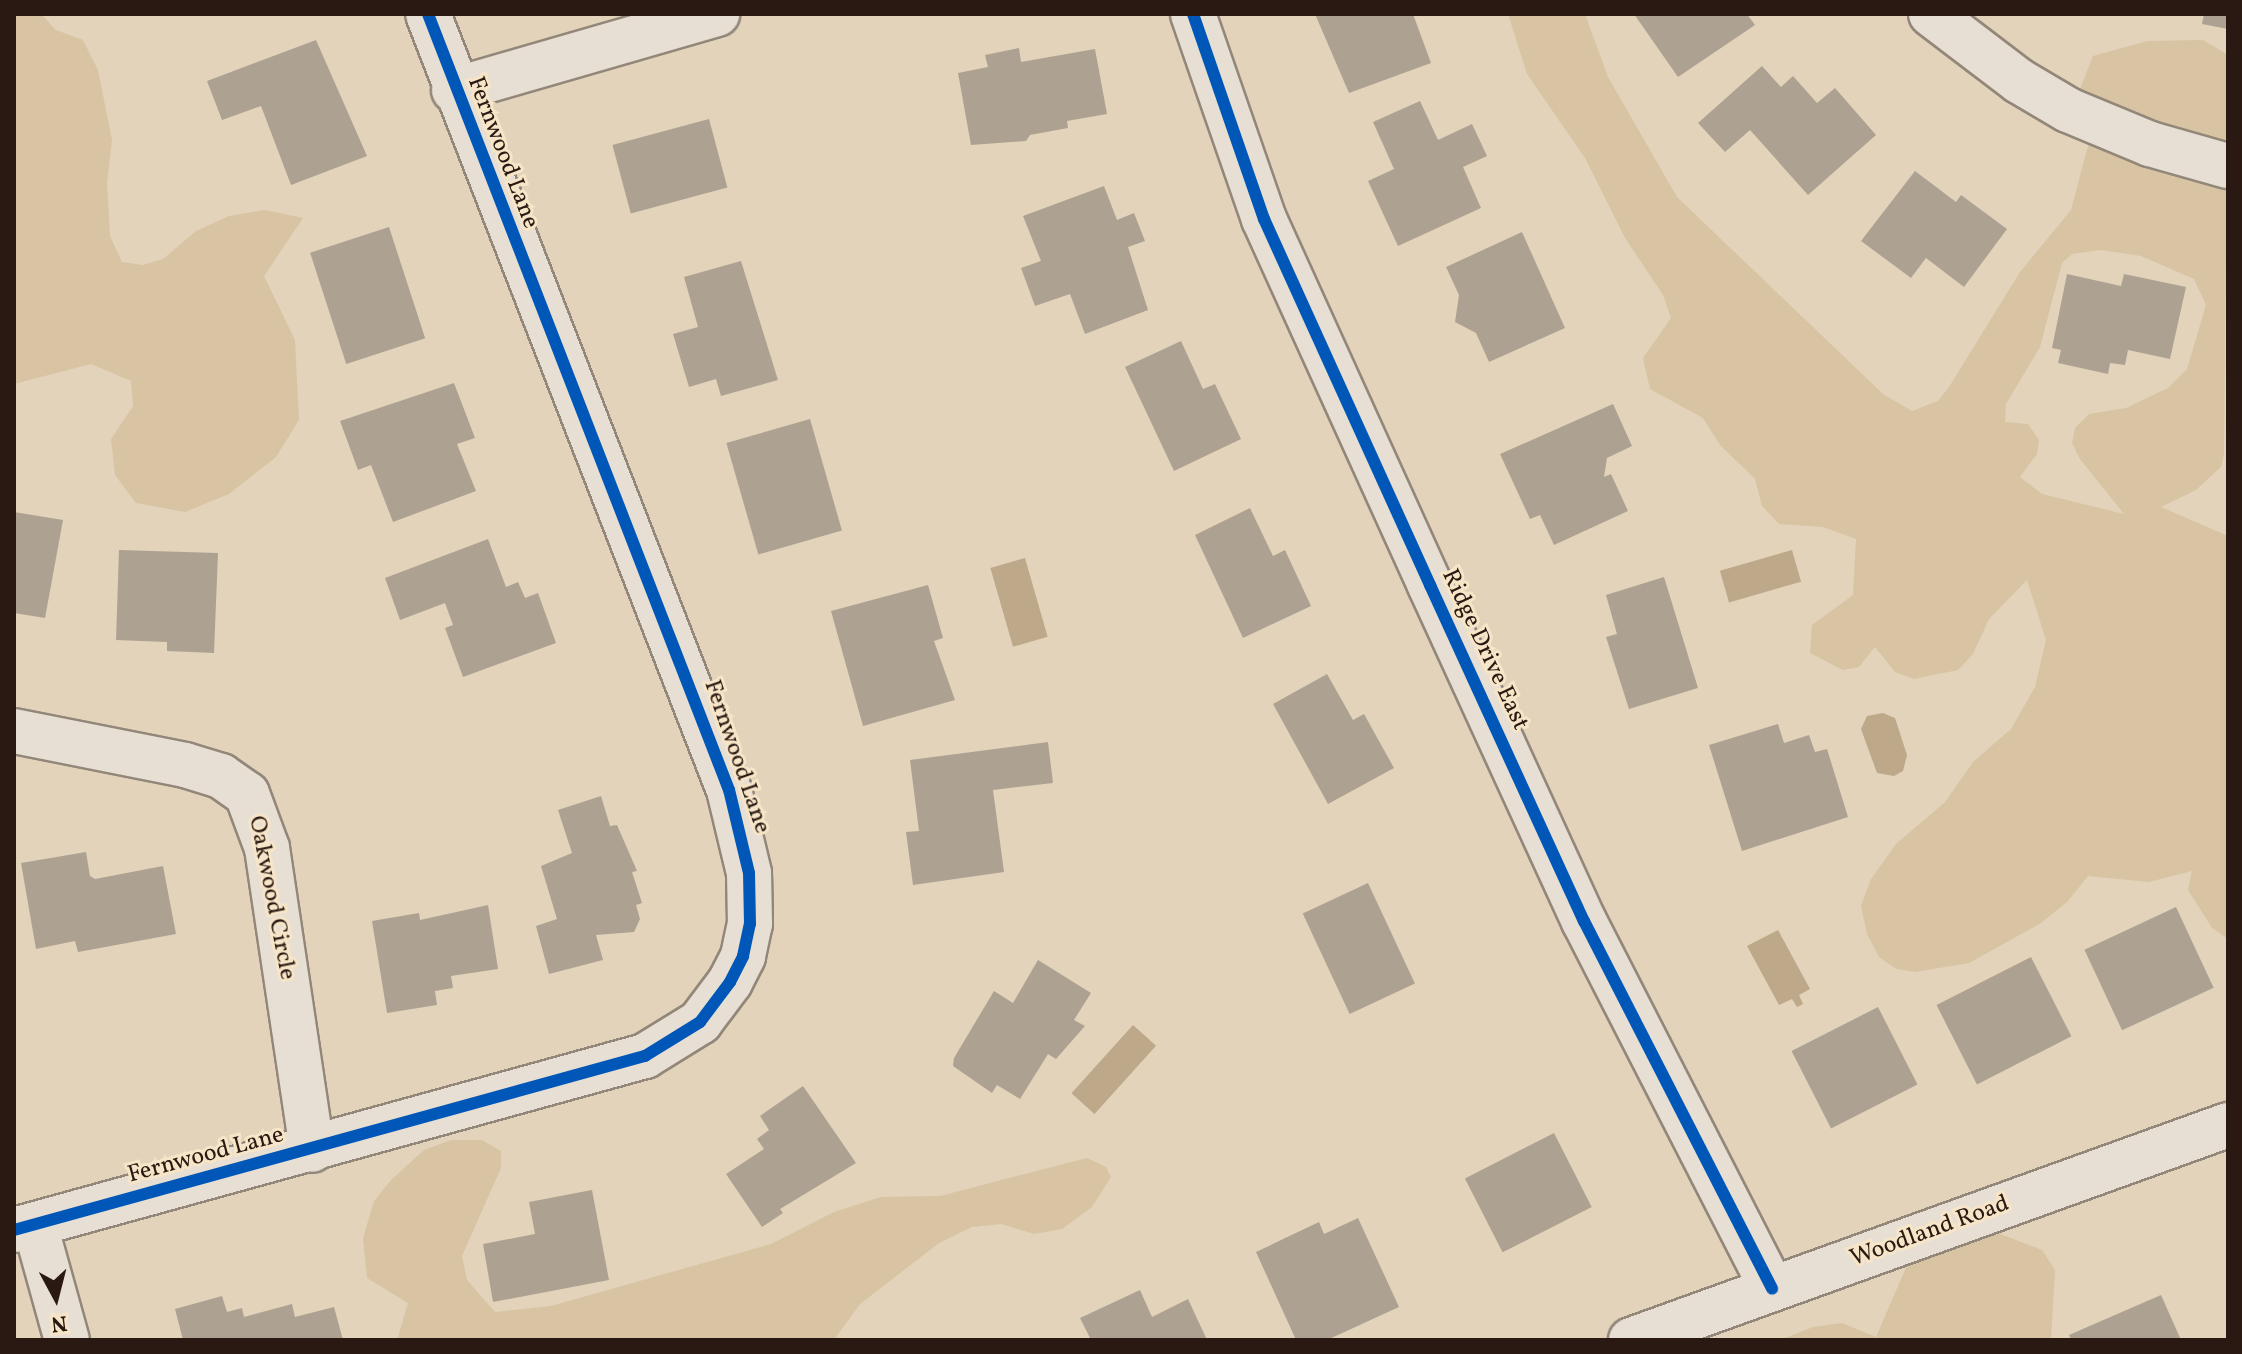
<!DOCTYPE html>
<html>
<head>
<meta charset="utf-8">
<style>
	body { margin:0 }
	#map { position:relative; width:2242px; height:1354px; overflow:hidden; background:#e2d3ba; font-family:Vollkorn,serif }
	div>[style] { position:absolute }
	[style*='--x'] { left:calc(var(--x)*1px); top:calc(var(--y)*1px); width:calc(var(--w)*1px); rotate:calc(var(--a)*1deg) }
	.green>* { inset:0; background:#d8c4a3 }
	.water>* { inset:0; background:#bea88a; transform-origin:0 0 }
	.building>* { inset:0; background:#ada292; transform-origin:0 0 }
	.roads { filter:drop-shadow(2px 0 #928779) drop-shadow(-2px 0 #928779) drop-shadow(0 2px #928779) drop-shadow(0 -2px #928779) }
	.minor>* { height:44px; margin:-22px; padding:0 22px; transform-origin:22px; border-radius:22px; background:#e7dfd3 }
	.cycleway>* { height:12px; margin:-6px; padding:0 6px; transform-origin:6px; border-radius:6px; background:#0057b8 }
	span { translate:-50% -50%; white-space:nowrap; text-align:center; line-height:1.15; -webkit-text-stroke:6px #f7e5c8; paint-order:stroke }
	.street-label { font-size:24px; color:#291912 }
	.frame { position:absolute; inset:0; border:16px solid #291912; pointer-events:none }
	.north { position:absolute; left:16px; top:1258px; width:80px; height:80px; -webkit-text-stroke:6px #f7e5c8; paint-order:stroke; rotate:173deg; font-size:22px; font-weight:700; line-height:32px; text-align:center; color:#291912 }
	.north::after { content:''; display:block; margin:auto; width:28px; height:36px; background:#291912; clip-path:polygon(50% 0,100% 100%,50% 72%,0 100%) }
</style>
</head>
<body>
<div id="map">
	<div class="green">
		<i style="clip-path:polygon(14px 14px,41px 14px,56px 30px,83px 40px,98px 70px,112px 140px,107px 183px,110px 236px,122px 262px,143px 265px,163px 259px,196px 231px,229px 216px,265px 210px,303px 218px,264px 276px,295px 340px,299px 420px,276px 457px,229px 494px,185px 512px,136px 503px,115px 475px,111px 439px,133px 406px,131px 381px,91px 364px,14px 384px)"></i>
		<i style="clip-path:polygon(evenodd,1508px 14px,1585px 14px,1608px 77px,1677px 197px,1883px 394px,1912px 411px,1938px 401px,1949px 387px,2020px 272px,2071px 210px,2089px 142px,2080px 89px,2093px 56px,2147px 41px,2203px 40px,2228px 55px,2224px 454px,2221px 467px,2196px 490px,2161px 507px,2228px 536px,2228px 939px,2212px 928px,2188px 890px,2192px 871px,2149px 882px,2088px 876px,2068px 901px,2041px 923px,1969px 963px,1915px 972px,1896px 969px,1879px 957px,1867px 934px,1861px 906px,1871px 879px,1896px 844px,1945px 802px,1973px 762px,2011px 729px,2035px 687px,2046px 640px,2027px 580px,1989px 619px,1973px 654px,1958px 670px,1914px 679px,1895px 672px,1875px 647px,1859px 667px,1843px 670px,1810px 653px,1812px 625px,1853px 595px,1856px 539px,1823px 527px,1779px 524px,1762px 506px,1755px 479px,1720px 445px,1703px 418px,1650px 389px,1643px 358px,1671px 318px,1663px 295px,1625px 238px,1585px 158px,1527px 74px,1508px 14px,2101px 250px,2141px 256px,2194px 279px,2206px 305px,2187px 369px,2168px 388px,2126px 408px,2089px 414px,2075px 428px,2072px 443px,2080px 459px,2124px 514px,2042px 494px,2020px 477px,2037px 454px,2039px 440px,2028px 424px,2005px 422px,2006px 404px,2040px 347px,2062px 263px,2072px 254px,2101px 250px)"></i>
		<i style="clip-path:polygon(451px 1140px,482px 1140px,501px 1151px,501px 1168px,462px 1256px,467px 1280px,495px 1312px,551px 1306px,771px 1244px,834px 1212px,881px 1197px,940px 1196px,1087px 1158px,1106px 1167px,1111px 1177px,1092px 1207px,1062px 1229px,1034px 1234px,1001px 1224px,972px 1227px,939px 1243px,860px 1304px,834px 1340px,397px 1340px,408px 1303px,367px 1278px,363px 1238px,374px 1201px,392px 1179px,424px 1150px)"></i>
		<i style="clip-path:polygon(1993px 1231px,2042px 1250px,2055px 1270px,2051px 1340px,1780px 1340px,1813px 1327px,1842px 1323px,1876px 1337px,1908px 1263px)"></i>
	</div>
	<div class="water">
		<i style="left:1792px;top:550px;width:33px;height:75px;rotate:74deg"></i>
		<i style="left:1025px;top:558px;width:82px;height:36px;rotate:74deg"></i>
		<i style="clip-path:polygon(1883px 713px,1895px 718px,1907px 755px,1903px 771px,1894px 776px,1877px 773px,1861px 729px,1867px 716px)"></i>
		<i style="clip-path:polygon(1778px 930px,1810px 989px,1799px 995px,1803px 1004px,1797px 1007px,1792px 999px,1779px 1005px,1747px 946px)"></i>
		<i style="left:1133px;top:1025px;width:31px;height:92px;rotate:42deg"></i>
	</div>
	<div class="building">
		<i style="clip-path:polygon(1315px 14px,1413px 14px,1431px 63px,1349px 93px)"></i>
		<i style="clip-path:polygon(1634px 14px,1747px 14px,1755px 25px,1678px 77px)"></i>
		<i style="clip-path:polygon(2204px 14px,2228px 14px,2228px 29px,2202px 24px)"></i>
		<i style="clip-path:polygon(316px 40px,367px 156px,291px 185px,261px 106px,222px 120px,207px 81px)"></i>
		<i style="clip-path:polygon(1019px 48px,1021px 62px,1095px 49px,1107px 114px,1067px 121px,1068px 128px,1030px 135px,1026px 141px,971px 145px,958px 73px,988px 67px,985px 55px)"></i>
		<i style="clip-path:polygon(1762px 66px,1781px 87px,1793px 76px,1817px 103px,1835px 88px,1876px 135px,1808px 195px,1750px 130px,1725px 152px,1698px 123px)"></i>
		<i style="clip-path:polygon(1420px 101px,1438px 140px,1472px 124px,1487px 156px,1463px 167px,1481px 208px,1398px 246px,1368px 181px,1394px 169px,1373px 122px)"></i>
		<i style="left:709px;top:119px;width:71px;height:100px;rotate:75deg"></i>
		<i style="clip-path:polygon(1915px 171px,1956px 202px,1961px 195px,2007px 229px,1964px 287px,1926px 258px,1911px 278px,1861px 241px)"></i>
		<i style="clip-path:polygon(1104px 186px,1117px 220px,1134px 213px,1145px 241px,1128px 247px,1148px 310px,1085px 334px,1070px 294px,1035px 306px,1021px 268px,1041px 261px,1023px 216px)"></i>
		<i style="left:389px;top:227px;width:117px;height:83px;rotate:72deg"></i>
		<i style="clip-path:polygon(1522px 232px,1565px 328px,1489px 362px,1476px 333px,1455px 322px,1459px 295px,1446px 267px)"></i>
		<i style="clip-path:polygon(741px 261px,778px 380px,721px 396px,716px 379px,689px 387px,673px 334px,698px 327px,684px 277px)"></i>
		<i style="clip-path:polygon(2067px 274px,2121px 286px,2124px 274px,2186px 287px,2170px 359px,2128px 350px,2125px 365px,2110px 363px,2108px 374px,2058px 363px,2061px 350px,2052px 348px)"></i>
		<i style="clip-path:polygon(1181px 341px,1203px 389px,1215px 384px,1241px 439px,1174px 471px,1125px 367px)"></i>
		<i style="clip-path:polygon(454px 383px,475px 438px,457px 444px,476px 491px,393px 522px,371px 465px,358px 470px,340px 421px)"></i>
		<i style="clip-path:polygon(1613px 404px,1632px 446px,1607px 458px,1604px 477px,1611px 474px,1628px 511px,1554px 545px,1540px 515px,1530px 519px,1500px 454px)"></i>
		<i style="left:810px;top:419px;width:116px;height:87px;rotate:74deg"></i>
		<i style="clip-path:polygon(1250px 508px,1273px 556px,1285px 550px,1311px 606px,1243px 638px,1195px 535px)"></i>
		<i style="clip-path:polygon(14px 512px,63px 520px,45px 618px,14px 613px)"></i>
		<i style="clip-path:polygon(488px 539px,506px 587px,518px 582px,525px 598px,538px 593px,556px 643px,463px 677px,445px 628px,453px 625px,445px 603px,400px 620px,385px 578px)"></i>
		<i style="clip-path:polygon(119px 550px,218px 553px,214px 653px,167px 651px,167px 642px,116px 640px)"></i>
		<i style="clip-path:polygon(1664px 577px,1698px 688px,1629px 709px,1606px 637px,1617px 634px,1606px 595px)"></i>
		<i style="clip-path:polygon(928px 585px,943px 638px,934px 641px,955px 700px,863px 726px,831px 611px)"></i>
		<i style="clip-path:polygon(1327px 674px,1353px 720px,1364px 714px,1394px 768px,1328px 804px,1273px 704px)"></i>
		<i style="clip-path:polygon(1778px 724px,1784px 743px,1809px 735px,1815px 752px,1827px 749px,1848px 817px,1742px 851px,1709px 745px)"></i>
		<i style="clip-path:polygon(1048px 742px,1053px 783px,993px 790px,1004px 872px,913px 885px,906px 832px,919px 831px,910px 760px)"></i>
		<i style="clip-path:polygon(601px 796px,610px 826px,617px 825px,637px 871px,632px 872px,642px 903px,636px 905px,640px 919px,634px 932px,596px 935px,603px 960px,549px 974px,536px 926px,557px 919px,541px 866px,572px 853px,558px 810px)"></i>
		<i style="clip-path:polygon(86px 852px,90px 876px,95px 879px,163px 866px,176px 934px,78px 952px,75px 941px,36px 949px,21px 863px)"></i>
		<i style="left:1368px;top:883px;width:111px;height:72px;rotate:65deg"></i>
		<i style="clip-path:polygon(488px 905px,498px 969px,451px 976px,453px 988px,435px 991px,437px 1005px,387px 1013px,372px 921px,419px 913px,420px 920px)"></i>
		<i style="left:2176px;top:907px;width:89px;height:101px;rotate:65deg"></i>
		<i style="left:2031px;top:957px;width:89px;height:106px;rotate:63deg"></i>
		<i style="clip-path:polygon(1038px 960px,1091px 993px,1074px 1020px,1085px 1026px,1056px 1059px,1048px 1054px,1020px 1099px,997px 1085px,992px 1093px,953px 1066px,954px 1058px,994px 991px,1013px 1003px)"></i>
		<i style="left:1878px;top:1007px;width:87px;height:97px;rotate:63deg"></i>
		<i style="clip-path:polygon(803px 1086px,856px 1163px,780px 1209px,783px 1213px,762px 1227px,726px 1174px,764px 1149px,757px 1139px,769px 1130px,760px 1116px)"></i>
		<i style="left:1554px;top:1133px;width:83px;height:100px;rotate:63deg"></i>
		<i style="clip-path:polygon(592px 1190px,609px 1280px,493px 1302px,483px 1244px,535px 1234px,529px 1202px)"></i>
		<i style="clip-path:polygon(1358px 1218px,1399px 1307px,1327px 1340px,1296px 1340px,1256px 1252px,1319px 1222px,1324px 1234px)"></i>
		<i style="clip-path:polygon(1140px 1290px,1152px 1317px,1188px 1299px,1207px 1340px,1091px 1340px,1080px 1318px)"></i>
		<i style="clip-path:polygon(2161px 1295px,2181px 1340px,2071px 1340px,2069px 1335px)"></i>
		<i style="clip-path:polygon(222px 1296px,227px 1312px,242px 1308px,244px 1317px,292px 1304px,295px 1317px,334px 1307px,343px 1340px,183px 1340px,175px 1309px)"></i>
	</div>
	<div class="roads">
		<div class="minor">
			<i style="--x:1193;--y:14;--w:217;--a:70.9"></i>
			<i style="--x:1264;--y:219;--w:402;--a:65.6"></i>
			<i style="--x:1430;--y:585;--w:370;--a:65.4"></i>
			<i style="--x:1584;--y:921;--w:413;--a:62.9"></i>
			<i style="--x:1931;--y:14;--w:111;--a:37.3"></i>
			<i style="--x:2019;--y:81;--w:57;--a:30.6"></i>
			<i style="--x:2068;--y:110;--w:89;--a:22.5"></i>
			<i style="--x:2150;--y:144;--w:81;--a:15.8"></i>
			<i style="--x:454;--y:90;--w:274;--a:-16.1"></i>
			<i style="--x:14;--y:731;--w:174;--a:11.2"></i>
			<i style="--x:185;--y:765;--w:38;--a:17"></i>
			<i style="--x:221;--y:776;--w:32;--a:35"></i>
			<i style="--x:247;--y:794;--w:58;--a:69.7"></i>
			<i style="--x:267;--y:848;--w:305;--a:81.5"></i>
			<i style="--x:35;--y:1225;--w:119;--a:74.5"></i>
			<i style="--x:14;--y:1230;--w:655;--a:-15.42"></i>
			<i style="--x:645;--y:1056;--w:65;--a:-31.7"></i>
			<i style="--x:700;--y:1022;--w:50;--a:-53.1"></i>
			<i style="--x:730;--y:982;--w:29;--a:-63"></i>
			<i style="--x:743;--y:956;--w:33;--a:-78"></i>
			<i style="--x:750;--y:924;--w:51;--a:-91.1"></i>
			<i style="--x:749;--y:873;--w:85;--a:-103.5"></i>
			<i style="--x:729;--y:790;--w:832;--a:-111.2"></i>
			<i style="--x:1631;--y:1340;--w:635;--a:-19.81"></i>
		</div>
	</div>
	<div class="cycleway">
		<i style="--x:1193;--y:14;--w:217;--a:70.9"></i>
		<i style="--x:1264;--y:219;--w:402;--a:65.6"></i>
		<i style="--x:1430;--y:585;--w:370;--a:65.4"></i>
		<i style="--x:1584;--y:921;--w:413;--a:62.9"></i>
		<i style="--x:14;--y:1230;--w:655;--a:-15.42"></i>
		<i style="--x:645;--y:1056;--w:65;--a:-31.7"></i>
		<i style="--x:700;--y:1022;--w:50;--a:-53.1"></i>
		<i style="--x:730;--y:982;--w:29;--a:-63"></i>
		<i style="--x:743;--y:956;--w:33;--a:-78"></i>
		<i style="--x:750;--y:924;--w:51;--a:-91.1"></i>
		<i style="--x:749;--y:873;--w:85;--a:-103.5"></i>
		<i style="--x:729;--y:790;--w:832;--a:-111.2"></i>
	</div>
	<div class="street-label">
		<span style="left:502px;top:153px;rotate:69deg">Fernwood Lane</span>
		<span style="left:1484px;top:650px;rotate:65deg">Ridge Drive East</span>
		<span style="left:736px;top:757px;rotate:71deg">Fernwood Lane</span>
		<span style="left:271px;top:898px;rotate:79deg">Oakwood Circle</span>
		<span style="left:206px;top:1156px;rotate:-15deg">Fernwood Lane</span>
		<span style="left:1930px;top:1232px;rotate:-20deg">Woodland Road</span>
	</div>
	<div class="frame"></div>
	<div class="north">N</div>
</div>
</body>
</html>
